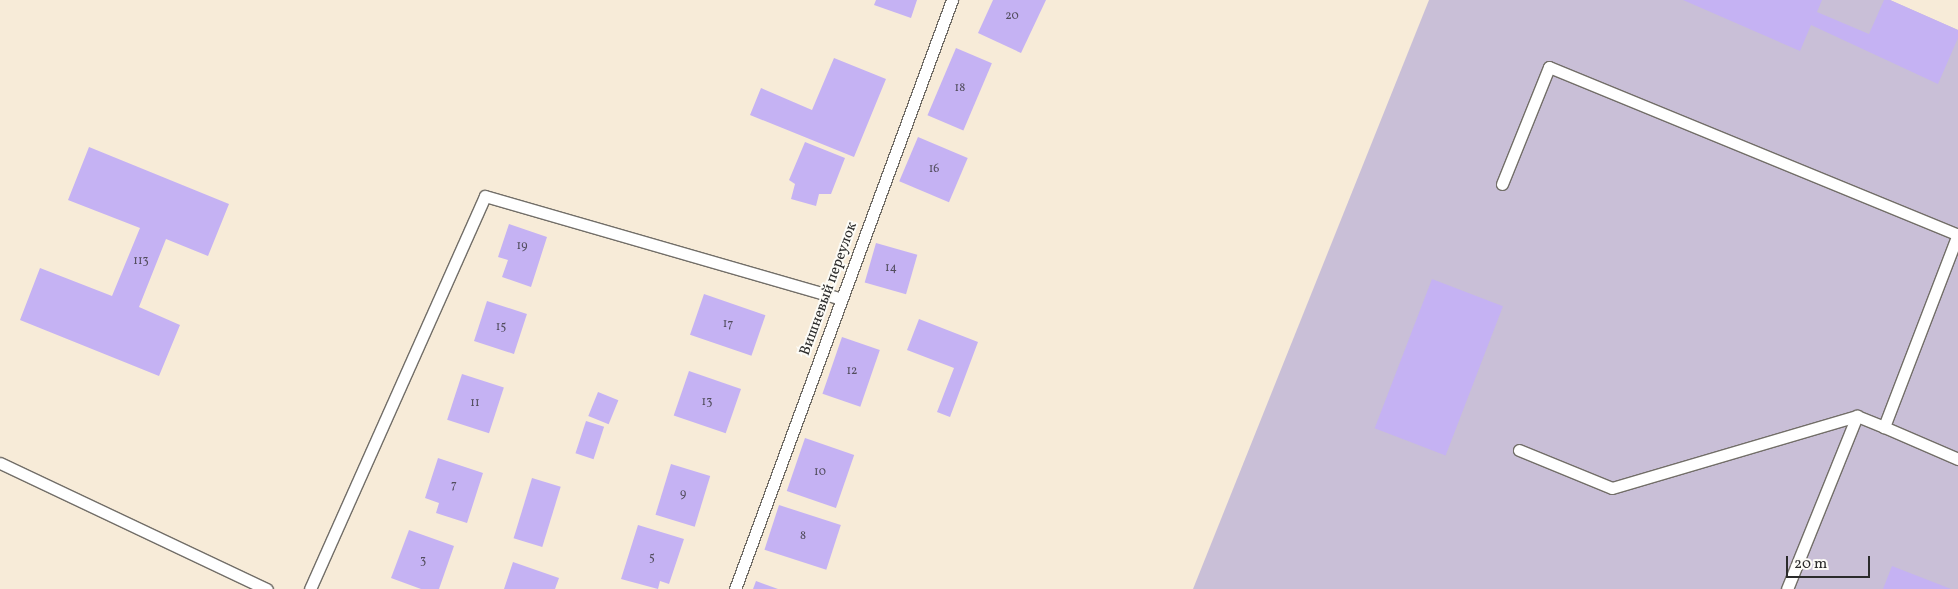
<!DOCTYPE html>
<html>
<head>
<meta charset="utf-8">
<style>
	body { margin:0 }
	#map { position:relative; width:1958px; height:589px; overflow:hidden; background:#f7ebd8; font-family:Vollkorn,serif }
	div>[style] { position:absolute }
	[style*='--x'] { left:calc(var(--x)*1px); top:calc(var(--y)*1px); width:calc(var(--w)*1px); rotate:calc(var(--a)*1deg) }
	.industrial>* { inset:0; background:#c9bfd7 }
	.building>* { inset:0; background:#c5b2f3; transform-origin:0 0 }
	.roads { filter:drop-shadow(1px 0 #726e68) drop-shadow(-1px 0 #726e68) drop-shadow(0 1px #726e68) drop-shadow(0 -1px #726e68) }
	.service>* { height:11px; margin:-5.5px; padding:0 5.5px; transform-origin:5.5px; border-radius:5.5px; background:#fff }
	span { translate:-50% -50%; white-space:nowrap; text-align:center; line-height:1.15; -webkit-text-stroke:4px #fdfcf7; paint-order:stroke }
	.number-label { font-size:12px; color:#524d5d }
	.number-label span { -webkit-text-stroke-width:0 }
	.street-label { font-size:15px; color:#2b2b2b }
	.scale { position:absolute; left:1786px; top:556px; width:84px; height:22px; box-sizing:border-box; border:2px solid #2b2b2b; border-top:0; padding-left:6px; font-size:15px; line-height:18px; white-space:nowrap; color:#2b2b2b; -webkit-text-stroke:4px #fdfcf7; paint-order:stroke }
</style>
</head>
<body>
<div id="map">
	<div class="industrial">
		<i style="clip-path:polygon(1429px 0,1890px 0,1958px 30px,1958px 589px,1193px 589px)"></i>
	</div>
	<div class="building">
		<i style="clip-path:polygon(876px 0,917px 0,911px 18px,874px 5px)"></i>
		<i style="clip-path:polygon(993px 0,1046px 0,1021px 53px,978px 33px)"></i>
		<i style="clip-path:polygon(1683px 0,1822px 0,1817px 12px,1869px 34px,1884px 0,1890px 0,1958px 30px,1958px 38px,1938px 84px,1811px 25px,1800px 51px)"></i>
		<i style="left:956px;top:48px;width:39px;height:73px;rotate:23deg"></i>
		<i style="clip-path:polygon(834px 58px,886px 79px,854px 157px,750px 115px,761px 88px,812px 110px)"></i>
		<i style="left:918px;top:137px;width:54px;height:48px;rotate:23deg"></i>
		<i style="clip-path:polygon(805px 142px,845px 158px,831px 194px,819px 194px,816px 206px,791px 199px,795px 184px,789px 180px)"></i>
		<i style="clip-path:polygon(89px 147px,229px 204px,208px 256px,166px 239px,139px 307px,180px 325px,159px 376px,20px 320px,40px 268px,112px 296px,140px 228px,68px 200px)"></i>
		<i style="clip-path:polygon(509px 224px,547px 237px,531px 287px,502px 277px,508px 260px,498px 257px)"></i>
		<i style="left:876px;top:243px;width:43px;height:41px;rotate:16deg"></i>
		<i style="left:1432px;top:279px;width:76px;height:160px;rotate:21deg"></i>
		<i style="left:704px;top:294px;width:65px;height:43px;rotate:19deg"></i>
		<i style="left:487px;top:301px;width:42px;height:42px;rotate:18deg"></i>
		<i style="clip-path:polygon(919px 319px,978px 342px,950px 417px,937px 412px,954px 368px,907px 350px)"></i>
		<i style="left:842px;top:337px;width:40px;height:60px;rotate:19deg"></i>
		<i style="left:689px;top:371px;width:55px;height:47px;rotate:19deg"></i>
		<i style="left:462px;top:374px;width:44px;height:48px;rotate:18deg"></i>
		<i style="left:598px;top:392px;width:22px;height:26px;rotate:22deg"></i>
		<i style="left:586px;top:421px;width:19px;height:34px;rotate:18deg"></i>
		<i style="left:805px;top:438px;width:52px;height:56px;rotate:19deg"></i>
		<i style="clip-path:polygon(438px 458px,483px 473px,467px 523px,436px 513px,439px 503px,425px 498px)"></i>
		<i style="left:671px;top:464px;width:41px;height:53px;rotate:17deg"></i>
		<i style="left:532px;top:478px;width:30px;height:63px;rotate:17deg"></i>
		<i style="left:779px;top:505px;width:65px;height:47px;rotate:18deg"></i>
		<i style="clip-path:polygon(638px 525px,684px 539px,669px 584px,660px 581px,658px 589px,621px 579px)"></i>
		<i style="clip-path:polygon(409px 530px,454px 546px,439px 589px,421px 589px,391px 578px)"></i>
		<i style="clip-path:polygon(513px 562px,559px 578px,555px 589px,504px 589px)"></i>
		<i style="clip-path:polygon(1892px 566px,1951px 589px,1883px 589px)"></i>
		<i style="clip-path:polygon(756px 581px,778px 589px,753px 589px)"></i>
	</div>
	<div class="roads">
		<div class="service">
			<i style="--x:1502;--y:184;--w:126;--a:-68.1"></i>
			<i style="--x:1549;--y:67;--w:442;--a:22.3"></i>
			<i style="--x:1958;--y:234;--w:207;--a:111"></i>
			<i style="--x:1884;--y:427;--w:81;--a:23.4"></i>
			<i style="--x:1519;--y:450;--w:100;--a:22.2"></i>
			<i style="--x:1612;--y:488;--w:255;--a:-16.4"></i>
			<i style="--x:1857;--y:416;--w:29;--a:22"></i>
			<i style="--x:0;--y:463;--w:295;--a:25.3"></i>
			<i style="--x:310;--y:589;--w:430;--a:-66"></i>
			<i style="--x:485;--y:196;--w:371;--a:16.1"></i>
			<i style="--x:735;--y:589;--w:628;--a:-69.78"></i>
			<i style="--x:1787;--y:589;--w:187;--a:-68"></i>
		</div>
	</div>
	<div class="number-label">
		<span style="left:1012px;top:17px">20</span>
		<span style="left:960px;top:89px">18</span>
		<span style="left:934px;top:170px">16</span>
		<span style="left:522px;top:247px">19</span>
		<span style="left:141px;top:262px">113</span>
		<span style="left:891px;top:269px">14</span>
		<span style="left:728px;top:325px">17</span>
		<span style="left:501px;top:328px">15</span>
		<span style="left:852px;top:372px">12</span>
		<span style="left:707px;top:403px">13</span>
		<span style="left:475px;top:404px">11</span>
		<span style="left:820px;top:473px">10</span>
		<span style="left:454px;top:486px">7</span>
		<span style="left:683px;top:495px">9</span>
		<span style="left:803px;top:537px">8</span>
		<span style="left:652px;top:559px">5</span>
		<span style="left:423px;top:562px">3</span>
	</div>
	<div class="street-label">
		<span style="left:829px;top:289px;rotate:-70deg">Вишневый переулок</span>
	</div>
	<div class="scale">20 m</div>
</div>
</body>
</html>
